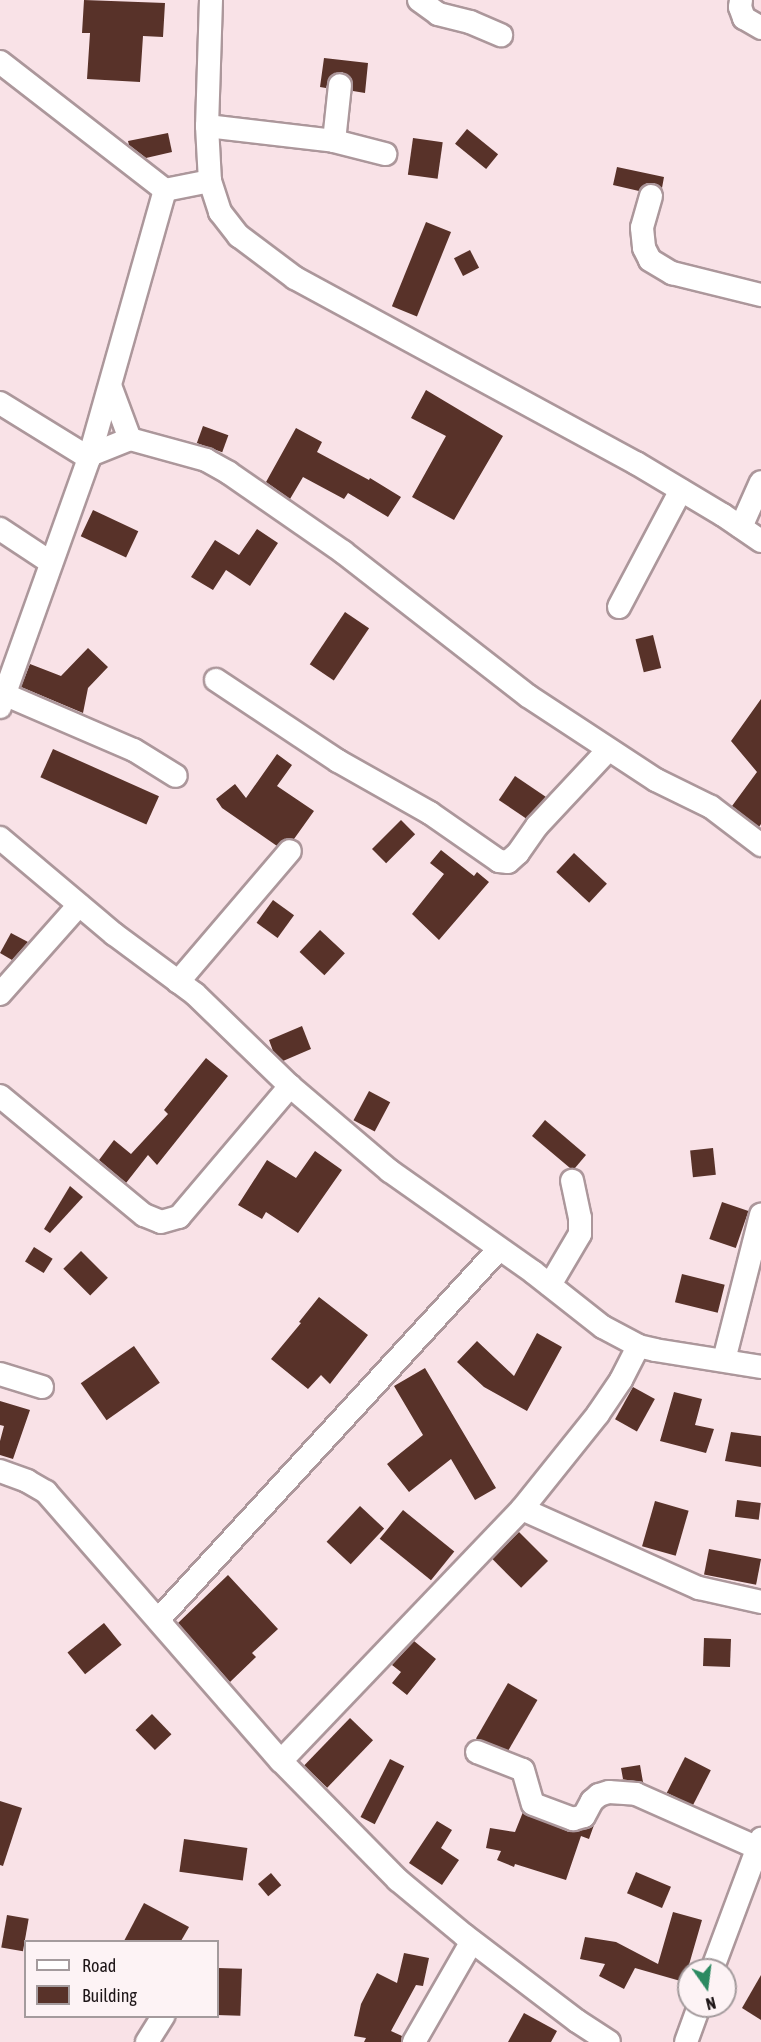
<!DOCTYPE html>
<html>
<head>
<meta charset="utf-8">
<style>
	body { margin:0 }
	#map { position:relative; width:761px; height:2042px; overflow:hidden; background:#f9e2e7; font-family:"Asap Condensed",sans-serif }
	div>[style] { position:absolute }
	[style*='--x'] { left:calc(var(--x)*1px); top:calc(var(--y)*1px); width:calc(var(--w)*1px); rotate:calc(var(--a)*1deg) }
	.building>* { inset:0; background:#583229; transform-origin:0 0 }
	.roads { filter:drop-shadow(2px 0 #ac979b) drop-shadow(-2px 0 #ac979b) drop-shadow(0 2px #ac979b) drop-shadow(0 -2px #ac979b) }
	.street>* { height:22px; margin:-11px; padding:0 11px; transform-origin:11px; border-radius:11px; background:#fff }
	span { translate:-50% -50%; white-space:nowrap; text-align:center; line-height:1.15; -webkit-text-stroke:6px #fdf3f5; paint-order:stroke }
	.legend { position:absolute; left:24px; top:1940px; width:195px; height:78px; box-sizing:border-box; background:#fdf3f5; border:2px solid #a49b9d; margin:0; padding:8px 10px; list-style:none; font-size:18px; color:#1e1618 }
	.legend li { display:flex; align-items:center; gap:12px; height:30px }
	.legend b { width:30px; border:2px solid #a49b9d }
	.north { position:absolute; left:677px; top:1958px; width:60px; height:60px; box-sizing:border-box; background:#fdf3f5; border:2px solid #a49b9d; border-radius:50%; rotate:166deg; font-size:16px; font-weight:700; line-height:24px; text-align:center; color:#1e1618 }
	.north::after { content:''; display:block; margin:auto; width:21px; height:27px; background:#2c8a61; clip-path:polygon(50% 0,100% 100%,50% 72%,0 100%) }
</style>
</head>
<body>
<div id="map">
	<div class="building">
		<i style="clip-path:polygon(84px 0,165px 3px,163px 37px,143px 36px,140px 82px,87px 79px,90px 33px,82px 33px)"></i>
		<i style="clip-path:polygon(324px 58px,368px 63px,365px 93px,353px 91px,352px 79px,342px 72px,330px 77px,326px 88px,320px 87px)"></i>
		<i style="left:467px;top:129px;width:40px;height:19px;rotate:39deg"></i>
		<i style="clip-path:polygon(168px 133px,172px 152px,146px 158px,129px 145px,128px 141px)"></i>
		<i style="left:413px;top:138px;width:30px;height:37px;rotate:8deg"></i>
		<i style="clip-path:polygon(617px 167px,664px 177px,662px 188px,654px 183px,647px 183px,639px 191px,613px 185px)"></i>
		<i style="left:426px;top:222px;width:27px;height:91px;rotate:22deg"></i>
		<i style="left:470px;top:250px;width:20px;height:18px;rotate:63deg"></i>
		<i style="clip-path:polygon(426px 390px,503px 436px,454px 520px,412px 497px,446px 436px,411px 418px)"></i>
		<i style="left:203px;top:426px;width:27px;height:18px;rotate:20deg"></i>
		<i style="clip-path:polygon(296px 428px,322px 442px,317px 452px,369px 480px,370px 478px,401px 497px,388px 517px,348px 493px,344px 499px,303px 477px,290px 499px,266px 482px)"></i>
		<i style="left:93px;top:510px;width:50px;height:29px;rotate:25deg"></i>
		<i style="clip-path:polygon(257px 529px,278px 543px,250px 586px,226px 570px,213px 590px,191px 577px,215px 540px,239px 555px)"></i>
		<i style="left:345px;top:612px;width:29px;height:63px;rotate:34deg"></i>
		<i style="left:653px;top:635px;width:34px;height:18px;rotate:76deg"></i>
		<i style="clip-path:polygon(88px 648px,108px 667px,88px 688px,83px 713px,21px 687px,30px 664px,61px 676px)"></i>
		<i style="clip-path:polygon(761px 699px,761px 824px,759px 827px,732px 806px,757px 772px,731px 741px)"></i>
		<i style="left:53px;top:749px;width:116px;height:31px;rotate:24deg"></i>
		<i style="clip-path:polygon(277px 754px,292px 765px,277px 786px,314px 811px,294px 839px,285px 839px,277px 846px,222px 808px,216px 799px,235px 784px,246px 798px)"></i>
		<i style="left:515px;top:776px;width:37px;height:29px;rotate:34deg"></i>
		<i style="left:401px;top:820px;width:20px;height:41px;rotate:45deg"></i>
		<i style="clip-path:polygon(441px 850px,474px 876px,477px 872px,489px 882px,439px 940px,412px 914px,444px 874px,430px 863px)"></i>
		<i style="left:574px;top:853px;width:45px;height:26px;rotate:43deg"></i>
		<i style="left:273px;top:900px;width:26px;height:28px;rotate:36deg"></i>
		<i style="left:320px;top:930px;width:34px;height:30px;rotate:43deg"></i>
		<i style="clip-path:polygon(11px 933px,28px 942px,12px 960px,0 953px)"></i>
		<i style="clip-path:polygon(302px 1026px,311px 1049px,283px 1061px,273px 1051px,269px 1040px)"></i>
		<i style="clip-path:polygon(206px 1058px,228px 1076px,157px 1165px,148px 1155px,126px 1183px,99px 1160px,114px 1140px,131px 1154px,168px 1114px,164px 1110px)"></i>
		<i style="left:369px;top:1091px;width:24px;height:33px;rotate:28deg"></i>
		<i style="clip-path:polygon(545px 1120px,586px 1155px,575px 1168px,570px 1168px,532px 1136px)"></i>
		<i style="left:713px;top:1148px;width:27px;height:23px;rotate:84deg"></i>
		<i style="clip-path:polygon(315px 1151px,342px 1170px,298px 1233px,266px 1212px,262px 1219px,238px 1205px,267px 1160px,296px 1178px)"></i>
		<i style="clip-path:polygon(70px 1186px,83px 1197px,50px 1233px,44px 1229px)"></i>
		<i style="left:722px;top:1202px;width:28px;height:39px;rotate:19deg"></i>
		<i style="left:34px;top:1247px;width:22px;height:17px;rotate:32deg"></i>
		<i style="left:81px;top:1251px;width:38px;height:25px;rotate:45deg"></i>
		<i style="left:682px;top:1274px;width:44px;height:29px;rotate:14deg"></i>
		<i style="clip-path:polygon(319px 1297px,368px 1335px,330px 1384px,321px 1375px,308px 1389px,271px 1359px,301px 1323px,299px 1322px)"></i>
		<i style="clip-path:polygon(537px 1333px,562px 1347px,527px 1411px,484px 1387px,457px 1362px,477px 1341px,514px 1376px)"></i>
		<i style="left:134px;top:1346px;width:45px;height:65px;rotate:55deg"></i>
		<i style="clip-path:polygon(425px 1368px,496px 1488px,475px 1500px,451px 1459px,409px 1492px,387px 1464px,423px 1435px,394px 1386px)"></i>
		<i style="left:633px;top:1387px;width:25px;height:37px;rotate:29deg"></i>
		<i style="clip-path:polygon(674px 1392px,702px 1399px,695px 1425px,714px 1429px,706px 1453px,660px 1441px)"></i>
		<i style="clip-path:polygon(0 1401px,30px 1410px,13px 1459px,0 1455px,0 1441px,4px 1426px,0 1425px)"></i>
		<i style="clip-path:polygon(731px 1432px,761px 1436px,761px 1467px,725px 1461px)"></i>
		<i style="left:737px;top:1500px;width:24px;height:17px;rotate:7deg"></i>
		<i style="left:655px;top:1501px;width:35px;height:47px;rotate:16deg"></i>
		<i style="left:360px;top:1506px;width:33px;height:49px;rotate:43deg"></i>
		<i style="left:403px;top:1510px;width:66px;height:37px;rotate:39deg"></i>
		<i style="left:519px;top:1532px;width:41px;height:38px;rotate:45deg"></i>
		<i style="left:709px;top:1549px;width:53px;height:26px;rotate:11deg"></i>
		<i style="clip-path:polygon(228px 1575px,278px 1629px,252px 1653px,256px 1657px,230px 1682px,178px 1623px)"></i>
		<i style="left:104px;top:1623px;width:28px;height:47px;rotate:51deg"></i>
		<i style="left:704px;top:1638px;width:27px;height:28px;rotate:2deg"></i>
		<i style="clip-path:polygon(414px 1641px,436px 1659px,407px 1695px,392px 1683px,401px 1672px,392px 1665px)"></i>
		<i style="left:508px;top:1683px;width:34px;height:64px;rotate:30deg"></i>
		<i style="left:152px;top:1714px;width:28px;height:23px;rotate:46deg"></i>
		<i style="left:350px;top:1718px;width:32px;height:66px;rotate:44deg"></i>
		<i style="left:685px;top:1757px;width:29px;height:40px;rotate:27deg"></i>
		<i style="left:390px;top:1759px;width:16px;height:65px;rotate:27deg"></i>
		<i style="clip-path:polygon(640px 1765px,643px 1782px,620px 1779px,623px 1779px,621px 1768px)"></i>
		<i style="clip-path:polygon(0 1801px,22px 1808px,3px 1866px,0 1865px)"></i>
		<i style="clip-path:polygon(523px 1812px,569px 1832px,588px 1829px,594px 1825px,589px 1839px,581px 1836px,566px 1880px,515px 1864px,514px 1867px,497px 1860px,501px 1851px,486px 1848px,490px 1828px,515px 1832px)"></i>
		<i style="clip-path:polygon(437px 1821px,452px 1830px,441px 1848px,459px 1860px,442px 1885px,409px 1863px)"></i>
		<i style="left:184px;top:1839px;width:64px;height:33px;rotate:8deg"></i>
		<i style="left:636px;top:1872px;width:38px;height:23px;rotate:23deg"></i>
		<i style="left:271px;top:1873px;width:16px;height:17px;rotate:50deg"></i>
		<i style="clip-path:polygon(144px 1903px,189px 1927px,181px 1941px,124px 1941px)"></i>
		<i style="clip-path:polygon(673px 1912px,702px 1920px,684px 1982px,635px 1968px,624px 1989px,599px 1976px,605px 1964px,580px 1959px,585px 1937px,616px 1942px,658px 1964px)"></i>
		<i style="left:7px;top:1915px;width:22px;height:33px;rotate:10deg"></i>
		<i style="clip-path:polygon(404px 1953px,429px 1958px,423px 1986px,416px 1985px,391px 2031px,402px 2036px,401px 2042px,364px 2042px,366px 2038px,354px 2036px,361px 2004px,377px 1973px,397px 1983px)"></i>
		<i style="left:218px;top:1968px;width:24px;height:47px;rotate:2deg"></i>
		<i style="clip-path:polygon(761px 1975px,761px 2020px,742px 2008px)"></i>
		<i style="clip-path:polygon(524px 2013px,557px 2031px,551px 2042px,508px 2042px)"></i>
	</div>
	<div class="roads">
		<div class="street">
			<i style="--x:211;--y:0;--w:126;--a:91.8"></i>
			<i style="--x:207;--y:126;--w:55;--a:86.9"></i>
			<i style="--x:210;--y:181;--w:33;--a:72"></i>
			<i style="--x:220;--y:212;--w:31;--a:52"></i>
			<i style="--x:239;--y:236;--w:70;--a:36.9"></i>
			<i style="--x:295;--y:278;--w:388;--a:28.5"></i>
			<i style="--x:636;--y:463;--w:101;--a:30.9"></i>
			<i style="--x:723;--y:515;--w:46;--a:34.4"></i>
			<i style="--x:419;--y:0;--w:24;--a:36"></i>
			<i style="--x:438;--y:14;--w:33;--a:14"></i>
			<i style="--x:470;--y:22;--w:34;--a:23"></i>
			<i style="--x:741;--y:0;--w:7;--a:98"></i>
			<i style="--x:740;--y:7;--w:12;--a:70"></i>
			<i style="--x:744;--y:18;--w:20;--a:30"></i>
			<i style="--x:0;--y:62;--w:209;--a:37.8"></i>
			<i style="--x:165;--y:190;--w:46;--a:-11.3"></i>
			<i style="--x:207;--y:126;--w:128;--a:6.7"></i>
			<i style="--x:334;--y:141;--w:53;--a:14.3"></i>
			<i style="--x:334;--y:141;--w:56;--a:-83.9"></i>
			<i style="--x:651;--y:196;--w:33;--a:106"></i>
			<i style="--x:642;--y:228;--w:20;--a:84"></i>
			<i style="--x:644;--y:248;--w:13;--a:63"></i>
			<i style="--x:650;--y:260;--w:26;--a:31"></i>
			<i style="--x:672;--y:273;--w:92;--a:13.9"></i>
			<i style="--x:111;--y:388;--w:54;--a:69.6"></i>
			<i style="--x:0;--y:403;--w:105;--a:31.7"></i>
			<i style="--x:90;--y:455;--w:43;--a:-21.8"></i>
			<i style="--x:130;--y:439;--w:79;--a:15.4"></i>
			<i style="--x:206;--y:460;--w:26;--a:29"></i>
			<i style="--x:229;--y:473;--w:139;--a:34.7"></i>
			<i style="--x:343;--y:552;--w:234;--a:37.9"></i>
			<i style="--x:528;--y:696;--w:153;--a:33.3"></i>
			<i style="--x:656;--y:780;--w:61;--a:26.1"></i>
			<i style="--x:711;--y:807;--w:63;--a:37.2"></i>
			<i style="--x:741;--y:527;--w:49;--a:-66"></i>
			<i style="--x:0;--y:529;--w:60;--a:33.4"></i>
			<i style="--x:619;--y:607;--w:132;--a:-62.1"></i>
			<i style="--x:216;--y:680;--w:146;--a:33.6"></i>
			<i style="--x:338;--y:761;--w:106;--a:29.5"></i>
			<i style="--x:430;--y:813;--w:84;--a:34.8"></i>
			<i style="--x:499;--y:861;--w:9;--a:6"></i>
			<i style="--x:508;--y:862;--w:13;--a:-42"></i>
			<i style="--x:518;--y:853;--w:33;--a:-55"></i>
			<i style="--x:537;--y:826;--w:104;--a:-46.9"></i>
			<i style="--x:6;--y:695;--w:139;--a:23.3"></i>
			<i style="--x:134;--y:750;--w:49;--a:31.8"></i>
			<i style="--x:0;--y:707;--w:268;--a:-70.3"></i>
			<i style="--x:90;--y:455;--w:275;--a:-74.2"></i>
			<i style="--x:0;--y:838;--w:149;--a:40.1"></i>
			<i style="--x:114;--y:934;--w:101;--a:36.5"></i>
			<i style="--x:195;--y:994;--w:132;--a:44.1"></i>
			<i style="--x:290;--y:1086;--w:131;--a:40.4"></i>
			<i style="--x:390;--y:1171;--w:175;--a:35.2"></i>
			<i style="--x:533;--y:1272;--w:89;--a:38.2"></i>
			<i style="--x:603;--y:1327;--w:40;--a:28"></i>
			<i style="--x:638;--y:1346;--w:17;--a:13"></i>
			<i style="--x:655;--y:1350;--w:107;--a:9.1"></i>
			<i style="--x:178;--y:982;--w:172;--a:-49.5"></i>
			<i style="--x:0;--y:994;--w:119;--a:-48.4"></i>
			<i style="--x:0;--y:1096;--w:187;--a:39.6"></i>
			<i style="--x:144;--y:1215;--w:18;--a:22"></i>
			<i style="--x:161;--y:1222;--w:19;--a:-16"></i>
			<i style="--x:179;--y:1217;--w:172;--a:-49.7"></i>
			<i style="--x:550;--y:1285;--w:59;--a:-59.5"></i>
			<i style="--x:580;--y:1234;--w:16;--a:-90"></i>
			<i style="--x:580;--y:1218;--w:38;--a:-102"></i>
			<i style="--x:724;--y:1360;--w:150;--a:-75.7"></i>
			<i style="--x:0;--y:1374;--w:44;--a:17.2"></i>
			<i style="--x:0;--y:1471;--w:29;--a:20"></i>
			<i style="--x:27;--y:1481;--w:22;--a:30"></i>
			<i style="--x:46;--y:1492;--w:357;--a:48.9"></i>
			<i style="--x:281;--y:1761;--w:167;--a:45.5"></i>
			<i style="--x:398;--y:1880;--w:86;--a:39.8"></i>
			<i style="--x:464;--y:1935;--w:142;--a:37.3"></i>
			<i style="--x:577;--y:2021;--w:38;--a:33"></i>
			<i style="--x:522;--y:1509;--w:194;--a:24.1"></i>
			<i style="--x:699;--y:1588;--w:64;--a:12.7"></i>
			<i style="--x:159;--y:1619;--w:502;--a:-47.42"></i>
			<i style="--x:477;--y:1752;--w:49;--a:21.4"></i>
			<i style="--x:523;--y:1770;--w:35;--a:74"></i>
			<i style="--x:533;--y:1804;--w:43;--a:20.6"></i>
			<i style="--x:573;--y:1819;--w:11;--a:-15"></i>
			<i style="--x:584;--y:1816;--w:17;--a:-62"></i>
			<i style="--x:592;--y:1801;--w:9;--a:-41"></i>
			<i style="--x:599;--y:1795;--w:10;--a:-17"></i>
			<i style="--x:609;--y:1792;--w:27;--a:4"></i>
			<i style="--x:636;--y:1794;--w:133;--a:23.9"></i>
			<i style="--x:281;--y:1761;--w:349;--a:-46.3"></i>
			<i style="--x:522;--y:1509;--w:122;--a:-51.3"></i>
			<i style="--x:598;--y:1414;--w:41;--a:-55.9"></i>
			<i style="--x:621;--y:1380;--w:38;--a:-63"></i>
			<i style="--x:712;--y:1970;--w:140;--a:-69.5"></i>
			<i style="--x:147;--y:2042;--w:31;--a:-58"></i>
			<i style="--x:414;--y:2042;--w:116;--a:-60.1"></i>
			<i style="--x:686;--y:2042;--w:38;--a:-70"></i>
		</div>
	</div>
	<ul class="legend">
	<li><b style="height:8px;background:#fff"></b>Road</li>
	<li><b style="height:16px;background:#583229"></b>Building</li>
	</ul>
	<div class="north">N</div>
</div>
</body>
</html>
